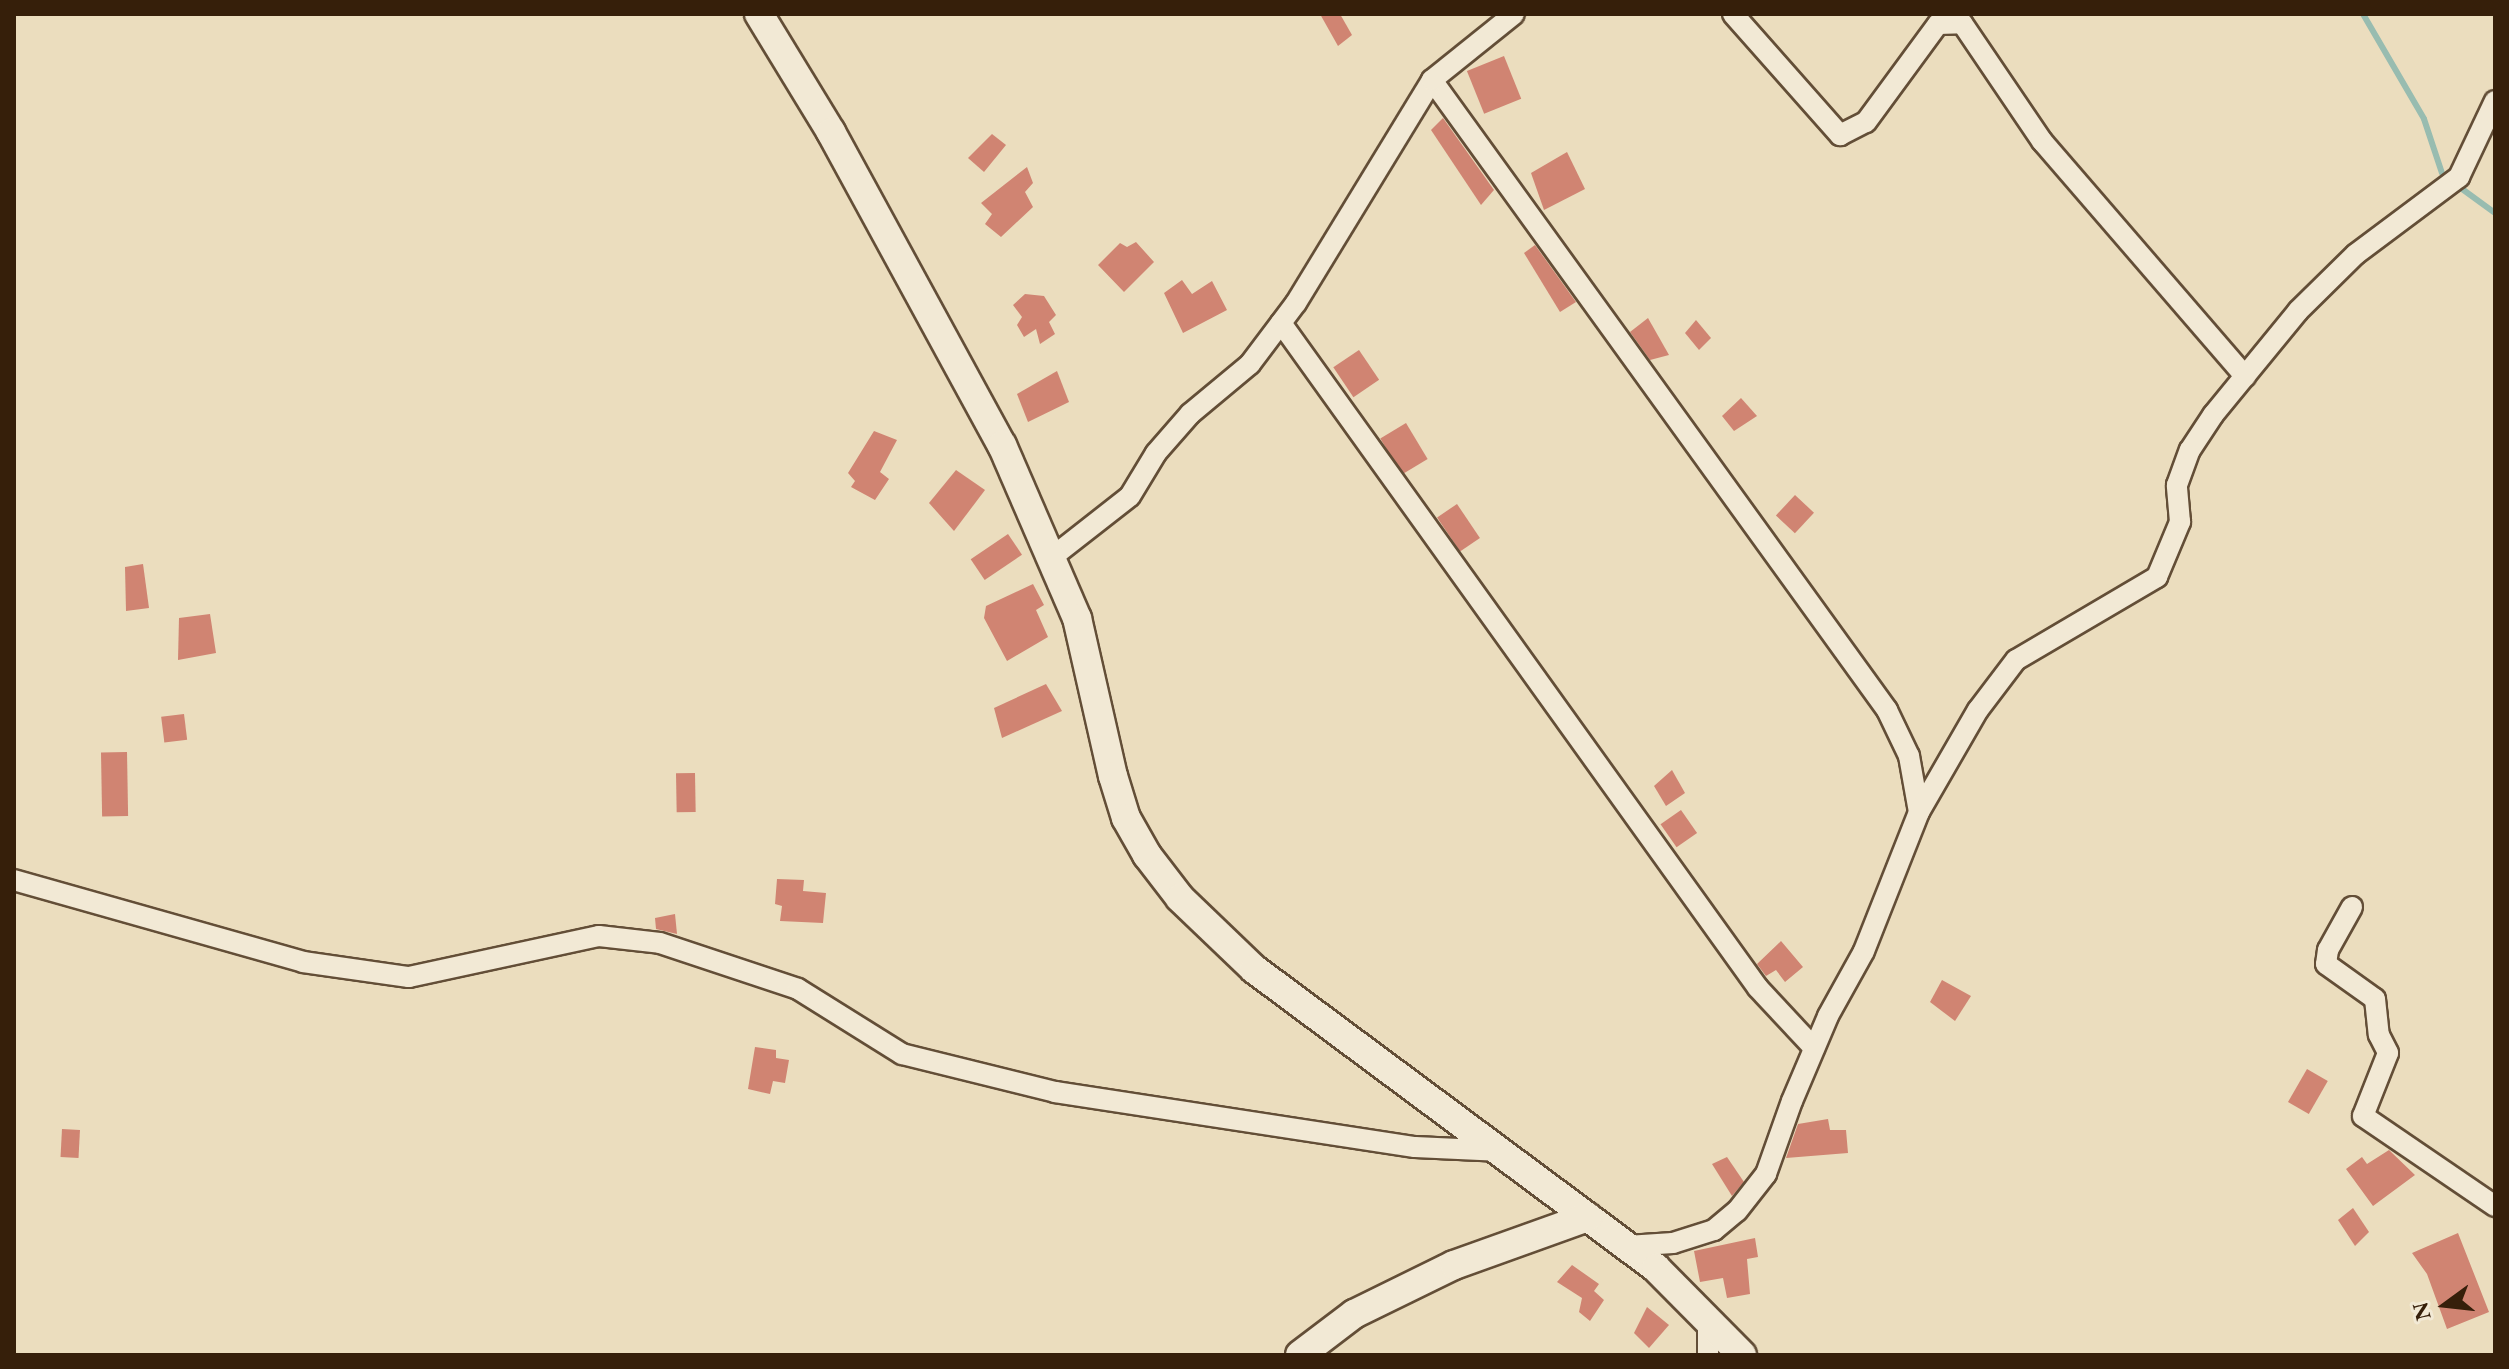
<!DOCTYPE html>
<html>
<head>
<meta charset="utf-8">
<style>
	body { margin:0 }
	#map { position:relative; width:2509px; height:1369px; overflow:hidden; background:#ebddbe; font-family:"EB Garamond",serif }
	div>[style] { position:absolute }
	[style*='--x'] { left:calc(var(--x)*1px); top:calc(var(--y)*1px); width:calc(var(--w)*1px); rotate:calc(var(--a)*1deg) }
	.stream>* { height:6px; margin:-3px; padding:0 3px; transform-origin:3px; border-radius:3px; background:#98bcb0 }
	.building>* { inset:0; background:#d08472; transform-origin:0 0 }
	.roads { filter:drop-shadow(2px 0 #634e37) drop-shadow(-2px 0 #634e37) drop-shadow(0 2px #634e37) drop-shadow(0 -2px #634e37) }
	.street>* { height:20px; margin:-10px; padding:0 10px; transform-origin:10px; border-radius:10px; background:#f2e9d5 }
	.secondary>* { height:28px; margin:-14px; padding:0 14px; transform-origin:14px; border-radius:14px; background:#f2e9d5 }
	span { translate:-50% -50%; white-space:nowrap; text-align:center; line-height:1.15; -webkit-text-stroke:6px #f2e9d5; paint-order:stroke }
	.frame { position:absolute; inset:0; border:16px solid #361f0a; pointer-events:none }
	.north { position:absolute; left:2405px; top:1265px; width:80px; height:80px; -webkit-text-stroke:6px #f2e9d5; paint-order:stroke; rotate:255deg; font-size:22px; font-weight:700; line-height:32px; text-align:center; color:#361f0a }
	.north::after { content:''; display:block; margin:auto; width:28px; height:36px; background:#361f0a; clip-path:polygon(50% 0,100% 100%,50% 72%,0 100%) }
</style>
</head>
<body>
<div id="map">
	<div class="stream">
		<i style="--x:2363;--y:14;--w:121;--a:59.8"></i>
		<i style="--x:2424;--y:119;--w:57;--a:71.6"></i>
		<i style="--x:2458;--y:186;--w:46;--a:36.1"></i>
	</div>
	<div class="building">
		<i style="clip-path:polygon(1320px 14px,1340px 14px,1352px 35px,1338px 46px)"></i>
		<i style="left:1504px;top:56px;width:46px;height:40px;rotate:68deg"></i>
		<i style="clip-path:polygon(1443px 118px,1494px 190px,1481px 205px,1431px 130px)"></i>
		<i style="clip-path:polygon(992px 134px,1006px 145px,984px 172px,968px 158px)"></i>
		<i style="clip-path:polygon(1567px 152px,1585px 189px,1544px 210px,1531px 173px)"></i>
		<i style="clip-path:polygon(1027px 167px,1033px 183px,1025px 192px,1033px 207px,1001px 237px,985px 224px,992px 214px,981px 203px)"></i>
		<i style="clip-path:polygon(1136px 242px,1154px 262px,1124px 292px,1098px 265px,1120px 243px,1127px 247px)"></i>
		<i style="clip-path:polygon(1535px 245px,1576px 302px,1560px 312px,1524px 253px)"></i>
		<i style="clip-path:polygon(1182px 280px,1192px 294px,1212px 281px,1227px 310px,1183px 333px,1164px 293px)"></i>
		<i style="clip-path:polygon(1025px 294px,1044px 296px,1056px 315px,1049px 322px,1055px 334px,1040px 344px,1036px 329px,1024px 337px,1017px 325px,1022px 317px,1013px 305px)"></i>
		<i style="clip-path:polygon(1648px 318px,1669px 355px,1650px 360px,1630px 332px)"></i>
		<i style="clip-path:polygon(1696px 320px,1711px 338px,1699px 350px,1685px 333px)"></i>
		<i style="left:1359px;top:350px;width:36px;height:31px;rotate:56deg"></i>
		<i style="clip-path:polygon(1057px 371px,1069px 402px,1028px 422px,1017px 394px)"></i>
		<i style="clip-path:polygon(1741px 398px,1757px 416px,1734px 431px,1722px 416px)"></i>
		<i style="left:1406px;top:423px;width:42px;height:30px;rotate:59deg"></i>
		<i style="clip-path:polygon(874px 431px,897px 440px,880px 472px,889px 479px,875px 500px,851px 487px,855px 481px,848px 473px)"></i>
		<i style="clip-path:polygon(956px 470px,985px 490px,954px 531px,929px 503px)"></i>
		<i style="left:1795px;top:495px;width:26px;height:28px;rotate:43deg"></i>
		<i style="left:1457px;top:504px;width:41px;height:24px;rotate:56deg"></i>
		<i style="left:1008px;top:534px;width:25px;height:45px;rotate:56deg"></i>
		<i style="clip-path:polygon(143px 564px,149px 608px,126px 611px,125px 567px)"></i>
		<i style="clip-path:polygon(1033px 584px,1044px 605px,1036px 610px,1048px 637px,1007px 661px,984px 618px,986px 606px)"></i>
		<i style="clip-path:polygon(210px 614px,216px 653px,178px 660px,179px 618px)"></i>
		<i style="clip-path:polygon(1046px 684px,1062px 711px,1002px 738px,994px 708px)"></i>
		<i style="left:184px;top:714px;width:26px;height:23px;rotate:83deg"></i>
		<i style="left:127px;top:752px;width:64px;height:26px;rotate:89deg"></i>
		<i style="clip-path:polygon(1672px 770px,1685px 793px,1666px 806px,1654px 786px)"></i>
		<i style="left:695px;top:773px;width:39px;height:19px;rotate:89deg"></i>
		<i style="left:1681px;top:810px;width:28px;height:25px;rotate:55deg"></i>
		<i style="clip-path:polygon(777px 879px,804px 880px,803px 891px,826px 893px,823px 923px,780px 921px,782px 906px,775px 904px)"></i>
		<i style="clip-path:polygon(675px 914px,677px 934px,656px 929px,655px 918px)"></i>
		<i style="clip-path:polygon(1781px 941px,1803px 967px,1785px 982px,1776px 970px,1766px 976px,1757px 964px)"></i>
		<i style="clip-path:polygon(1942px 980px,1971px 996px,1955px 1021px,1930px 1002px)"></i>
		<i style="clip-path:polygon(755px 1047px,776px 1050px,776px 1058px,789px 1060px,785px 1083px,773px 1081px,770px 1094px,748px 1089px)"></i>
		<i style="left:2307px;top:1069px;width:24px;height:38px;rotate:30deg"></i>
		<i style="clip-path:polygon(1828px 1119px,1830px 1130px,1846px 1130px,1848px 1153px,1786px 1158px,1798px 1124px)"></i>
		<i style="left:62px;top:1129px;width:18px;height:28px;rotate:3deg"></i>
		<i style="clip-path:polygon(2389px 1150px,2415px 1175px,2373px 1206px,2346px 1169px,2362px 1157px,2367px 1164px)"></i>
		<i style="clip-path:polygon(1727px 1157px,1744px 1182px,1732px 1196px,1712px 1164px)"></i>
		<i style="clip-path:polygon(2353px 1208px,2369px 1232px,2355px 1246px,2338px 1220px)"></i>
		<i style="clip-path:polygon(2458px 1233px,2489px 1312px,2447px 1329px,2427px 1274px,2412px 1253px)"></i>
		<i style="clip-path:polygon(1755px 1238px,1758px 1257px,1747px 1259px,1750px 1294px,1727px 1298px,1723px 1278px,1700px 1282px,1694px 1251px)"></i>
		<i style="clip-path:polygon(1572px 1265px,1599px 1284px,1594px 1291px,1604px 1300px,1590px 1321px,1579px 1312px,1582px 1298px,1557px 1282px)"></i>
		<i style="clip-path:polygon(1647px 1307px,1669px 1325px,1649px 1348px,1634px 1333px)"></i>
	</div>
	<div class="roads">
		<div class="street">
			<i style="--x:1733;--y:14;--w:162;--a:48.5"></i>
			<i style="--x:1840;--y:135;--w:29;--a:-27"></i>
			<i style="--x:1866;--y:122;--w:122;--a:-53.7"></i>
			<i style="--x:1938;--y:24;--w:24;--a:-2"></i>
			<i style="--x:1962;--y:23;--w:143;--a:55.9"></i>
			<i style="--x:2042;--y:141;--w:311;--a:49.2"></i>
			<i style="--x:1432;--y:80;--w:777;--a:54.16"></i>
			<i style="--x:1887;--y:710;--w:51;--a:64.4"></i>
			<i style="--x:1909;--y:756;--w:57;--a:79.9"></i>
			<i style="--x:1281;--y:323;--w:818;--a:54.35"></i>
			<i style="--x:1758;--y:988;--w:82;--a:47"></i>
			<i style="--x:1051;--y:558;--w:100;--a:-38.1"></i>
			<i style="--x:1130;--y:496;--w:50;--a:-58.8"></i>
			<i style="--x:1156;--y:453;--w:52;--a:-48.9"></i>
			<i style="--x:1190;--y:414;--w:78;--a:-39.8"></i>
			<i style="--x:1250;--y:364;--w:76;--a:-53"></i>
			<i style="--x:1296;--y:303;--w:261;--a:-58.6"></i>
			<i style="--x:1432;--y:80;--w:105;--a:-38.8"></i>
			<i style="--x:14;--y:880;--w:300;--a:15.8"></i>
			<i style="--x:303;--y:962;--w:107;--a:8.1"></i>
			<i style="--x:409;--y:977;--w:194;--a:-12.2"></i>
			<i style="--x:599;--y:936;--w:61;--a:6.5"></i>
			<i style="--x:660;--y:943;--w:145;--a:18.4"></i>
			<i style="--x:798;--y:989;--w:123;--a:32"></i>
			<i style="--x:902;--y:1054;--w:158;--a:13.9"></i>
			<i style="--x:1055;--y:1092;--w:364;--a:8.7"></i>
			<i style="--x:1415;--y:1147;--w:87;--a:2.6"></i>
			<i style="--x:2352;--y:907;--w:49;--a:119.2"></i>
			<i style="--x:2328;--y:950;--w:14;--a:98"></i>
			<i style="--x:2326;--y:964;--w:60;--a:35.5"></i>
			<i style="--x:2375;--y:999;--w:36;--a:84"></i>
			<i style="--x:2379;--y:1035;--w:20;--a:63"></i>
			<i style="--x:2388;--y:1053;--w:68;--a:111.6"></i>
			<i style="--x:2363;--y:1116;--w:160;--a:34.3"></i>
			<i style="--x:1627;--y:1246;--w:46;--a:-3.7"></i>
			<i style="--x:1673;--y:1243;--w:43;--a:-17.6"></i>
			<i style="--x:1714;--y:1230;--w:30;--a:-40"></i>
			<i style="--x:1737;--y:1211;--w:47;--a:-51.9"></i>
			<i style="--x:1766;--y:1174;--w:77;--a:-70.4"></i>
			<i style="--x:1792;--y:1101;--w:92;--a:-67"></i>
			<i style="--x:1828;--y:1016;--w:74;--a:-61"></i>
			<i style="--x:1864;--y:951;--w:149;--a:-68.4"></i>
			<i style="--x:1919;--y:812;--w:118;--a:-60"></i>
			<i style="--x:1978;--y:710;--w:63;--a:-52.8"></i>
			<i style="--x:2016;--y:660;--w:164;--a:-30.5"></i>
			<i style="--x:2157;--y:577;--w:60;--a:-67.3"></i>
			<i style="--x:2180;--y:522;--w:37;--a:-95"></i>
			<i style="--x:2177;--y:485;--w:37;--a:-70"></i>
			<i style="--x:2190;--y:450;--w:42;--a:-56.7"></i>
			<i style="--x:2213;--y:415;--w:134;--a:-50.7"></i>
			<i style="--x:2298;--y:311;--w:81;--a:-44.5"></i>
			<i style="--x:2356;--y:254;--w:129;--a:-36.8"></i>
			<i style="--x:2459;--y:177;--w:84;--a:-64.7"></i>
			<i style="--x:1708;--y:1355;--w:30;--a:-90"></i>
		</div>
		<div class="secondary">
			<i style="--x:759;--y:14;--w:138;--a:58.6"></i>
			<i style="--x:831;--y:132;--w:357;--a:61.4"></i>
			<i style="--x:1002;--y:445;--w:189;--a:66.6"></i>
			<i style="--x:1077;--y:618;--w:162;--a:77.2"></i>
			<i style="--x:1113;--y:776;--w:44;--a:72.8"></i>
			<i style="--x:1126;--y:818;--w:43;--a:60.4"></i>
			<i style="--x:1147;--y:855;--w:54;--a:52.5"></i>
			<i style="--x:1180;--y:898;--w:103;--a:43.8"></i>
			<i style="--x:1254;--y:969;--w:501;--a:36.64"></i>
			<i style="--x:1656;--y:1268;--w:122;--a:45.3"></i>
			<i style="--x:1300;--y:1355;--w:68;--a:-37.2"></i>
			<i style="--x:1354;--y:1314;--w:111;--a:-26.1"></i>
			<i style="--x:1454;--y:1265;--w:142;--a:-19.7"></i>
		</div>
	</div>
	<div class="frame"></div>
	<div class="north">N</div>
</div>
</body>
</html>
